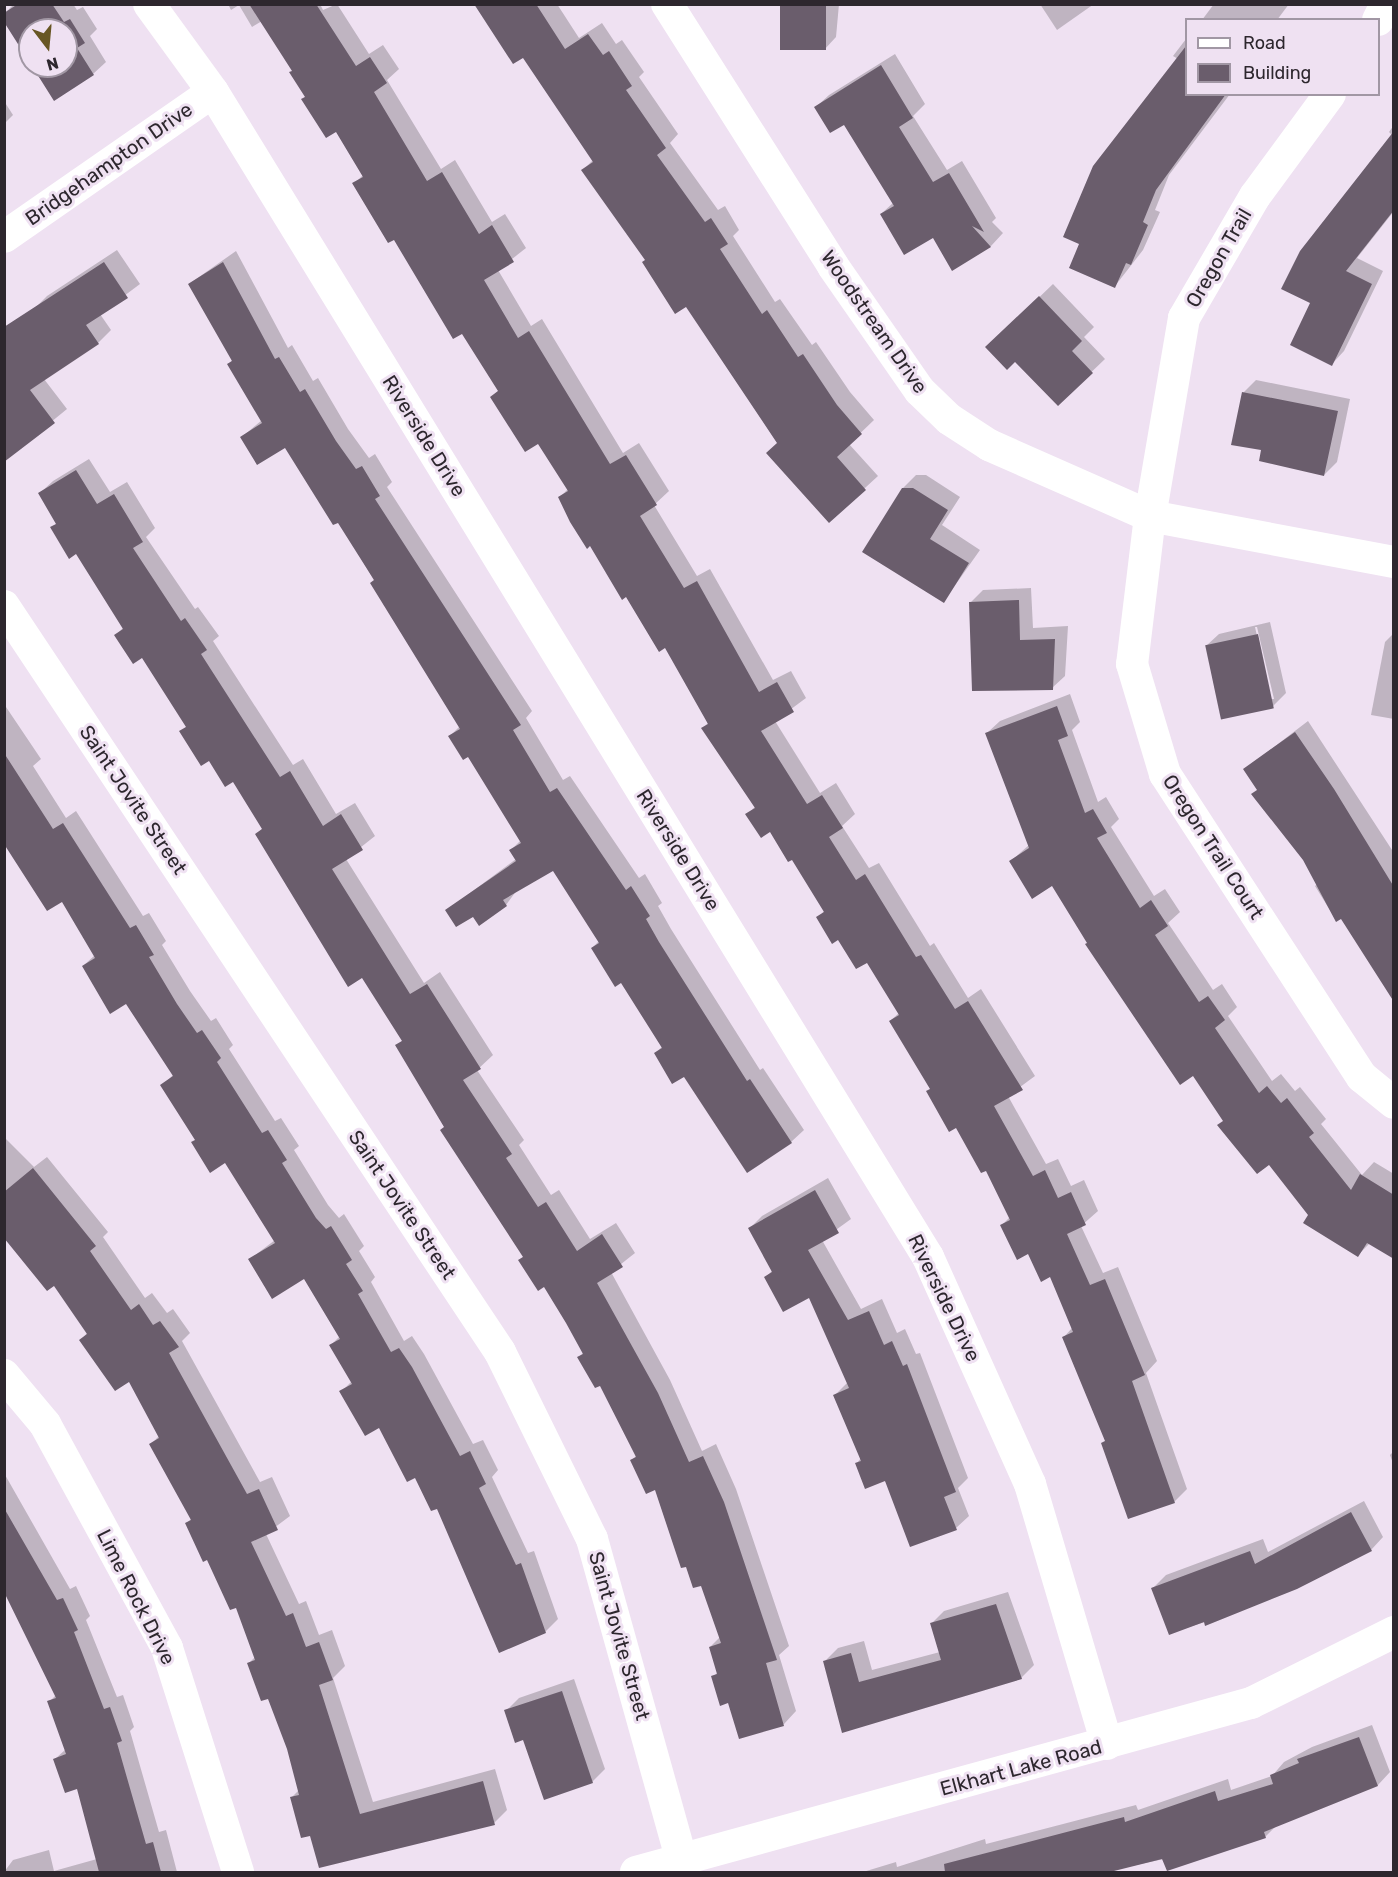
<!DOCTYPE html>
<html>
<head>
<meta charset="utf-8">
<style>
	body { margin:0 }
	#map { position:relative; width:1398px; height:1877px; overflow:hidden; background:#efe1f2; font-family:Rubik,sans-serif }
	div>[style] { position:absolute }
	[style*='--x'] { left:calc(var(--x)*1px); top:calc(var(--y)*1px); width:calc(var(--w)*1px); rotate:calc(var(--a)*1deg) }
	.shadow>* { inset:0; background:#0003 }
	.building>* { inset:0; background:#6a5d6c; transform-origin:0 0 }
	.street>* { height:32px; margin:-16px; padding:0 16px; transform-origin:16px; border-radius:16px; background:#fff }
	span { translate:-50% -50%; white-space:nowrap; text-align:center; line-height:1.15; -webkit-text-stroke:6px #efe1f2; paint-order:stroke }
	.street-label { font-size:20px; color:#2d272e }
	.frame { position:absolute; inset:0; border:6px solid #2d272e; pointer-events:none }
	.legend { position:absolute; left:1185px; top:18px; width:195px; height:78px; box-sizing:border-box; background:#efe1f2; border:2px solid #a197a4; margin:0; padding:8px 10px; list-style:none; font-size:18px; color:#2d272e }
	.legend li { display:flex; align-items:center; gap:12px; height:30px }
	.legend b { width:30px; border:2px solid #a197a4 }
	.north { position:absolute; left:18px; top:18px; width:60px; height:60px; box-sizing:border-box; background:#efe1f2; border:2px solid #a197a4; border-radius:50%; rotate:164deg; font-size:16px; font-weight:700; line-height:24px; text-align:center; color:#2d272e }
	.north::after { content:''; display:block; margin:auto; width:21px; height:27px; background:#685624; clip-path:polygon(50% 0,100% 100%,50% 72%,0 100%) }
</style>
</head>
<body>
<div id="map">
	<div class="shadow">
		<i style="clip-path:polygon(14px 4px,73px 4px,77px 10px,83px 7px,97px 29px,90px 36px,106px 62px,93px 74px,34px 66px,66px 66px,66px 30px,30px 30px,30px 60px,4px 14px)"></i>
		<i style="clip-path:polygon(228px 4px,320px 4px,323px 10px,337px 4px,369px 54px,383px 45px,399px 69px,387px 80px,441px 169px,455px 160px,492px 222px,505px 214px,526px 248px,498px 270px,531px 326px,542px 319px,623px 453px,639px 443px,669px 491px,654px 505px,697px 576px,710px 569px,773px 680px,791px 671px,806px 698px,775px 721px,820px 793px,836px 783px,855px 814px,842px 826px,869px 868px,879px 863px,930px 946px,934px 943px,968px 998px,981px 989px,1035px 1076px,1008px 1096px,1046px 1164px,1058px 1159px,1071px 1186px,1084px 1180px,1098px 1211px,1081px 1226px,1103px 1273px,1118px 1267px,1157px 1361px,1146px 1373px,1187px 1489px,1174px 1502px,1106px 1440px,1064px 1337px,1072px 1328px,1051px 1275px,1002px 1225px,1010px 1217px,986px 1168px,890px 1021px,899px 1013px,867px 961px,818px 918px,825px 910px,793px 858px,770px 830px,747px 814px,756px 806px,703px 728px,708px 723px,666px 646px,560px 497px,568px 489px,539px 442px,492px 397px,499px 390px,463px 332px,354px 184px,364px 174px,337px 129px,303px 99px,306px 96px,293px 70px,262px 21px,252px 27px,239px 5px,231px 10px)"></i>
		<i style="clip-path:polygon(478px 4px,557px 4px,579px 38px,602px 23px,616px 44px,622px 40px,644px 72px,639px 77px,678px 134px,670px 143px,718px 210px,725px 206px,739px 230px,733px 236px,775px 302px,780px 299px,812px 345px,816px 342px,850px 392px,874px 420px,849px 444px,878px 476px,829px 521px,686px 305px,647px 260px,583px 170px,593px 160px,523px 56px)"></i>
		<i style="clip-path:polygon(781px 4px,839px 4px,836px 37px,824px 50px)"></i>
		<i style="clip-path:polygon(1040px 4px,1094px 4px,1057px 30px)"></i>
		<i style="clip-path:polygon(1214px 4px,1289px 4px,1277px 20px,1202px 20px)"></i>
		<i style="clip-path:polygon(1186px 39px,1186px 94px,1230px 94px,1169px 175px,1155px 210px,1160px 212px,1143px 250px,1115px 286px,1178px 59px,1173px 56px)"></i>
		<i style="clip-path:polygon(895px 54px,925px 104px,913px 116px,947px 170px,962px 161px,996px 218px,992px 222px,1003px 233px,991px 246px,953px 269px,933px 236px,881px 214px,894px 202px,844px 122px,816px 107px,829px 95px)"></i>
		<i style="clip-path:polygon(4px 101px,13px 115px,4px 124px)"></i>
		<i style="clip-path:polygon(1394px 125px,1394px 211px,1357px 258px,1383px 271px,1344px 351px,1332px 364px,1292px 344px,1392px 135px,1389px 132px)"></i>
		<i style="clip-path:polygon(117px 250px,140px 284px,100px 314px,111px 330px,98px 343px,44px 379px,67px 409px,7px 458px,34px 309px,47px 296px)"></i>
		<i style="clip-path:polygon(236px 251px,288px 348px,292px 345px,313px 381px,318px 378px,348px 429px,369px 458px,375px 454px,392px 482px,387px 487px,532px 711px,526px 718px,563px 780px,570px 776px,639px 878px,645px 874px,662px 903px,658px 906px,671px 929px,760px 1070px,763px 1068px,804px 1130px,791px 1142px,655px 1053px,663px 1046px,622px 981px,592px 948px,599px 941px,554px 869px,517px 890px,506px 905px,474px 915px,447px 910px,516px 859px,511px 850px,521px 840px,469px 755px,450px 736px,460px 726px,339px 521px,286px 446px,242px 437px,262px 420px,229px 364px,233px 359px,189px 284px)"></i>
		<i style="clip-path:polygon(1053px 284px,1094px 327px,1084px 337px,1105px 359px,1058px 404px,1000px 335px)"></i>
		<i style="clip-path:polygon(1256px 380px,1350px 399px,1337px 462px,1324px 475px,1263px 449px,1243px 393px)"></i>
		<i style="clip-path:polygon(89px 459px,110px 492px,127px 482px,155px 528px,146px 537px,195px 609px,198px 607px,219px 636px,213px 641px,293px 765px,303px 759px,336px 814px,355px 803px,375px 836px,346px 859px,424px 983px,440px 972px,493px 1055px,477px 1070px,524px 1140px,519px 1145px,551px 1195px,559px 1190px,590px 1239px,616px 1223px,635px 1253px,611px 1272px,670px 1380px,702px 1451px,716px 1444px,736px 1489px,789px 1646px,779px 1655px,796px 1711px,784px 1724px,740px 1737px,729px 1702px,713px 1677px,718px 1672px,710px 1647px,720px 1637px,702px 1584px,656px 1488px,632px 1460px,637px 1455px,600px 1384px,579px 1357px,584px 1352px,544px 1285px,520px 1260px,524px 1256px,397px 1045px,403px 1040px,362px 976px,257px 834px,263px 828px,233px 780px,181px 732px,187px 726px,142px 656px,116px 635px,124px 627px,40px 493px,53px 481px)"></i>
		<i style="clip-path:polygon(916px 475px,926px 475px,960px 497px,942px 525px,980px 550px,944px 601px,903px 488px)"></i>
		<i style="clip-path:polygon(1031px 588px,1033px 628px,1068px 626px,1065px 676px,1052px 688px,970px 603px,983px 590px)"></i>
		<i style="clip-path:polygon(evenodd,1270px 622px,1286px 693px,1273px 706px,1206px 646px,1219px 634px,1270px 622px,1255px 627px,1257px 627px,1274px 699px,1271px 699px,1255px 627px)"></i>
		<i style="clip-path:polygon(1394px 633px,1394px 719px,1371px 715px,1385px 642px)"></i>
		<i style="clip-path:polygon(1070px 694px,1080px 722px,1072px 730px,1098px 802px,1106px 797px,1119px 819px,1111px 827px,1154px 896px,1165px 889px,1180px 912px,1168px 923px,1213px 990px,1222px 984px,1237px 1007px,1228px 1016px,1272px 1081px,1281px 1074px,1295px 1091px,1300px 1087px,1326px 1119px,1321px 1124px,1362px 1175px,1374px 1162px,1394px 1174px,1394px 1257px,1370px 1243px,1358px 1255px,1310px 1215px,1269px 1163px,1224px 1120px,1193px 1074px,1089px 942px,1052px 884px,1011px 861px,1029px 845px,987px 733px,1000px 721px)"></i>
		<i style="clip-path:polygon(4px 704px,41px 759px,33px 766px,66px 818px,76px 811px,143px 916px,149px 913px,166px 941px,162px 945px,190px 991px,211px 1021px,216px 1018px,233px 1045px,229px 1049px,275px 1121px,281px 1118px,299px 1146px,294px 1150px,328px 1205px,339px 1218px,344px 1214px,364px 1246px,359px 1251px,375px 1277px,371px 1282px,404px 1341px,412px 1336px,424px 1354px,473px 1444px,483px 1440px,498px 1470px,492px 1477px,528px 1553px,534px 1551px,558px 1619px,545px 1632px,438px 1507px,380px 1426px,341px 1392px,352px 1381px,331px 1345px,340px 1336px,304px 1277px,250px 1259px,275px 1240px,225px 1161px,196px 1139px,162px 1086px,174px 1074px,127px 1002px,83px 966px,95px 955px,62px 900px,4px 841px)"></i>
		<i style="clip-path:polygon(1308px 721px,1394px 853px,1394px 996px,1341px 917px,1336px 920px,1315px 886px,1319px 883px,1245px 769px)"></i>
		<i style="clip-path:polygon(4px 1137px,34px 1167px,47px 1157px,108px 1232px,103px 1237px,145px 1298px,152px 1293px,167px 1313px,173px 1309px,190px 1333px,182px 1341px,260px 1482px,272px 1477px,290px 1516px,266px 1534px,299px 1604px,306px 1601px,319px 1635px,332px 1630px,345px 1666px,333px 1678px,373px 1802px,495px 1769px,507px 1810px,494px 1823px,311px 1834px,291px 1798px,299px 1790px,288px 1748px,269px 1697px,249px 1663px,256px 1656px,236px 1606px,187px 1523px,192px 1518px,151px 1444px,160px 1435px,129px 1380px,81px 1340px,88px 1332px,54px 1284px,4px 1236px)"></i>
		<i style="clip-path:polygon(828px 1178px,851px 1219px,822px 1240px,861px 1309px,882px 1299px,897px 1333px,905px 1329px,916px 1354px,920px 1353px,968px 1478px,958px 1488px,969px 1516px,956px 1528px,857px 1463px,861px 1458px,834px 1396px,848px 1382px,810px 1296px,765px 1278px,773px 1270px,750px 1228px,762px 1216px)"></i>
		<i style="clip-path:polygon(1394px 1451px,1394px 1466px,1390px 1455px)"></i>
		<i style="clip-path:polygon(4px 1473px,70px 1589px,76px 1586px,90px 1616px,86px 1620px,117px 1697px,123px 1695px,134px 1727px,130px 1731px,159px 1832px,166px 1830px,177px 1872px,4px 1872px,13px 1860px,49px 1850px,54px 1871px,97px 1859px,78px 1787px,54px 1760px,66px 1749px,49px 1702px,56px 1695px,4px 1589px)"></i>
		<i style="clip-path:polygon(1364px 1501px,1383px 1537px,1371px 1550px,1237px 1612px,1170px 1633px,1153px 1588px,1166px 1575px,1263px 1539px,1268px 1552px)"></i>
		<i style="clip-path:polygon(1008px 1592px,1034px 1665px,1021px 1678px,843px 1731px,825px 1661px,838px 1648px,864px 1641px,872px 1670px,940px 1652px,931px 1624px,944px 1611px)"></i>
		<i style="clip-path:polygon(574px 1679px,605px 1769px,592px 1782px,506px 1711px,519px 1698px)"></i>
		<i style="clip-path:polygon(1372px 1725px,1390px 1772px,1378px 1785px,1277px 1825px,1265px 1837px,1104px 1872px,863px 1872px,896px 1862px,897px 1867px,985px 1839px,986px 1844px,1136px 1805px,1138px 1810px,1228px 1779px,1231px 1790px,1272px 1776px,1284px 1762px,1312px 1747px)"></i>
	</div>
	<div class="building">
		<i style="clip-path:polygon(18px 4px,52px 4px,64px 22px,70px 19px,85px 43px,77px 48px,94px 75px,54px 101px,32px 66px,66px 66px,66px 30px,30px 30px,30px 63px,4px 22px,4px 13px)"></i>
		<i style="clip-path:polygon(249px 4px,316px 4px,356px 66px,370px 57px,387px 83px,374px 92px,427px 181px,442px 172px,479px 234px,492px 225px,514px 262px,484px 280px,518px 338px,529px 331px,610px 464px,626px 455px,657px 505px,640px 516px,684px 588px,697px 581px,759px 692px,777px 682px,794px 712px,761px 731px,807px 804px,822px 795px,843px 828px,829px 837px,856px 880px,865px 874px,916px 957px,921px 955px,955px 1009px,968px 1001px,1023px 1090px,994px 1106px,1033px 1176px,1045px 1170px,1058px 1198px,1071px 1192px,1086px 1225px,1067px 1234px,1090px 1285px,1105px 1279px,1145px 1375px,1132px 1381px,1175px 1503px,1128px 1519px,1101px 1443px,1105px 1441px,1062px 1337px,1073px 1332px,1050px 1277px,1041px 1282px,1028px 1254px,1017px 1260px,1000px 1225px,1010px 1220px,986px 1171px,981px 1173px,956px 1128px,949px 1132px,926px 1091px,930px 1089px,889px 1021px,899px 1015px,867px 963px,856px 969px,838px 940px,832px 944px,816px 917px,824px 912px,792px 860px,788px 862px,770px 832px,761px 838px,745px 814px,755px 808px,701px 728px,708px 724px,665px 648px,659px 652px,626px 597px,622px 600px,590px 546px,587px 549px,570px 522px,558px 497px,568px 491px,538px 444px,525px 452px,490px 397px,498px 391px,462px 334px,453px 339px,394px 240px,388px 243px,352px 183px,363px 177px,336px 132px,326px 138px,301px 99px,305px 97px,289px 72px,292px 71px)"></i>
		<i style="clip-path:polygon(474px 4px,536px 4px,565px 49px,588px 34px,603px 55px,609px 51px,632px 86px,626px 90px,666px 148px,657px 155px,705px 222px,711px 218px,728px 244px,720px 249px,762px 314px,767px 310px,798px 357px,803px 354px,837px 405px,862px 434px,837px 457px,866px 490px,829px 523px,766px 453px,777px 443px,686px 307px,675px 314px,642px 262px,645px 260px,581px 170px,593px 162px,523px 58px,513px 64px)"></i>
		<i style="left:780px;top:4px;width:46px;height:46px"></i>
		<i style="clip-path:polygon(1186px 46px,1186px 94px,1226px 94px,1156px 190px,1143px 222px,1148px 225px,1131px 265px,1126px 263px,1115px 288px,1069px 268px,1079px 244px,1063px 237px,1093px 166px)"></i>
		<i style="clip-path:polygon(881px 65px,913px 118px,899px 127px,933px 182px,949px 173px,984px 232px,972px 226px,991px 247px,952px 271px,933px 238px,904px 255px,880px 214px,894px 206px,844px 125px,830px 133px,814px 107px)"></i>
		<i style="clip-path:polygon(1394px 131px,1394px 210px,1346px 271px,1372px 284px,1332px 366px,1290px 345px,1310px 303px,1281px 289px,1300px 251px)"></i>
		<i style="clip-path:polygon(104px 262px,128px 298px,86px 325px,99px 344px,30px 390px,55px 423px,4px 462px,4px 327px)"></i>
		<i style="clip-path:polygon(223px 262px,275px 359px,279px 357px,300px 392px,305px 389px,336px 441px,356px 469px,362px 466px,380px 496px,375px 499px,521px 725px,513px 730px,550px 792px,557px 788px,626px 890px,631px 886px,650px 916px,646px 919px,659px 942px,747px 1081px,750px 1079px,792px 1143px,747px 1173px,684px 1077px,672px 1084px,654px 1053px,662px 1048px,621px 983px,615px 987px,591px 948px,599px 943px,553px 871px,503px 900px,507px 906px,479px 926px,473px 917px,456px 927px,445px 910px,516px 861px,509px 850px,521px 843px,468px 757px,463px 760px,448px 736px,460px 729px,370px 583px,374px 580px,338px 523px,333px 525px,285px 448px,257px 465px,240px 437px,262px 423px,227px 364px,232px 361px,188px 284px)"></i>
		<i style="clip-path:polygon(1039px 296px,1082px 341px,1072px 351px,1093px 373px,1058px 406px,1015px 362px,1007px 370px,985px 347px)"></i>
		<i style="clip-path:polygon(1242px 392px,1338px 411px,1324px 476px,1259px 461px,1261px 450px,1231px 445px)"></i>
		<i style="clip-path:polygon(76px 470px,97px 504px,114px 494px,143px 542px,133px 548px,181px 621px,185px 618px,207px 650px,201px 654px,280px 777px,290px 771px,323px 826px,341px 814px,363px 850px,332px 869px,410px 994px,427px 984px,481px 1069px,463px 1080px,512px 1154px,506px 1158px,538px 1207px,546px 1202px,577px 1251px,602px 1234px,623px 1267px,597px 1283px,658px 1393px,689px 1462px,703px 1456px,724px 1502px,777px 1660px,766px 1663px,784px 1726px,739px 1739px,728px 1703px,720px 1706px,711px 1676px,717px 1674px,709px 1647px,721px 1643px,701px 1586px,693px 1588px,686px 1567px,681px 1568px,655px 1490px,646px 1494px,630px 1460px,636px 1457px,600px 1386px,595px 1388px,577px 1357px,583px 1354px,566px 1323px,544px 1287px,538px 1291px,518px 1260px,523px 1257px,440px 1130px,444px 1127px,395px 1045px,402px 1041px,362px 978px,348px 987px,255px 834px,262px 829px,233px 782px,225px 787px,209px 761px,201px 766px,179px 731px,186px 727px,142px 658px,133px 664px,114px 635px,123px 629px,76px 554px,69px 559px,50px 527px,56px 524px,38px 493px)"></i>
		<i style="clip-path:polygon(902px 488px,913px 488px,948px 510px,930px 539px,969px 563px,944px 603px,862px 552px)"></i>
		<i style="clip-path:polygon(1019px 600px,1020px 640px,1055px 639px,1053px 690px,972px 691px,969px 602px)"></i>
		<i style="left:1258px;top:634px;width:76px;height:54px;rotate:78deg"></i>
		<i style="clip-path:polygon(1057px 706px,1068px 736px,1058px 740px,1085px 813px,1093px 809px,1107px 833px,1097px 838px,1140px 908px,1151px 900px,1168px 926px,1155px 935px,1199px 1002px,1208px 996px,1225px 1020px,1215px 1028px,1259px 1093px,1267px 1086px,1281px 1103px,1287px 1098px,1314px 1133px,1309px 1137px,1351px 1190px,1360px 1174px,1394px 1195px,1394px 1259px,1367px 1243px,1358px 1257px,1303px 1223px,1308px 1215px,1269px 1165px,1257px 1174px,1217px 1125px,1223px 1121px,1193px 1076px,1180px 1085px,1085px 944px,1087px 943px,1052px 886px,1032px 899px,1009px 861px,1029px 848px,985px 733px)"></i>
		<i style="clip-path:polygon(1295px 732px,1334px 789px,1394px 887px,1394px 1002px,1341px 919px,1336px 922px,1303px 860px,1251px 794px,1257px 790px,1243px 769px)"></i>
		<i style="clip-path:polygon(4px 753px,53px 829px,63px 823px,130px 928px,136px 925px,154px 955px,149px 957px,177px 1004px,197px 1033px,202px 1030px,221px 1058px,217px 1062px,262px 1133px,268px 1130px,287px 1160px,282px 1163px,316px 1218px,326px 1229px,331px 1226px,352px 1260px,346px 1264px,363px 1291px,358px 1294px,391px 1352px,399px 1348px,412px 1367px,460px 1456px,470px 1451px,486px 1484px,479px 1488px,516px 1565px,521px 1563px,546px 1633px,499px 1653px,437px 1509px,431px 1511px,415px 1478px,407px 1482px,379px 1428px,365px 1436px,339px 1391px,352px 1384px,329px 1345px,340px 1339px,304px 1279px,272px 1299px,248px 1259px,275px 1243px,225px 1163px,210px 1173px,191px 1142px,195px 1140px,160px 1085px,173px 1076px,126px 1004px,110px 1014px,82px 966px,95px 958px,62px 902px,47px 911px,4px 844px)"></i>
		<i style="clip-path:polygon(33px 1168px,96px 1246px,90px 1251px,131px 1310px,139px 1304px,153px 1325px,160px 1321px,179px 1347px,169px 1353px,247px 1494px,259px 1489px,278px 1530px,251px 1542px,286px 1616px,293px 1613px,306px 1647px,319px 1642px,333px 1680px,319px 1685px,360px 1814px,483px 1781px,495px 1825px,319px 1868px,310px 1836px,301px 1838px,290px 1797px,299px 1795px,287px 1749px,268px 1699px,261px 1701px,247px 1663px,255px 1660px,236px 1608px,230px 1610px,207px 1560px,203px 1562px,185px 1523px,191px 1520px,149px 1444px,159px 1438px,129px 1382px,115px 1391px,79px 1340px,87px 1334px,54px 1286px,47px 1291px,4px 1238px,4px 1192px)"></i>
		<i style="clip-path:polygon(815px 1190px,839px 1233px,808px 1250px,848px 1320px,869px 1311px,884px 1345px,892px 1341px,903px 1366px,907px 1364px,956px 1492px,944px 1497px,957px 1530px,910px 1547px,885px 1481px,865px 1489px,855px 1463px,861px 1461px,833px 1395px,849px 1388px,809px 1298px,783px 1312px,764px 1277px,772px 1272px,748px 1228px)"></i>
		<i style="clip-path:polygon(4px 1508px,57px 1600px,63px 1598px,78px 1630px,74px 1632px,104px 1709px,110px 1707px,122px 1741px,117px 1743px,146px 1844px,153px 1842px,161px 1872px,99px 1872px,77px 1789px,65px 1793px,53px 1759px,66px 1754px,47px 1701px,56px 1698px,4px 1592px)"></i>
		<i style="clip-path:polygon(1351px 1512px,1372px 1551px,1297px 1589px,1205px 1626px,1204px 1622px,1169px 1635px,1151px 1588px,1250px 1551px,1255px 1564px)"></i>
		<i style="clip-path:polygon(996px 1604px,1022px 1679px,842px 1733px,823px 1661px,851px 1653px,859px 1682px,941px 1660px,930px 1623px)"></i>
		<i style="clip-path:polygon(562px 1691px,593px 1783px,544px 1800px,523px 1740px,515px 1743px,504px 1710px)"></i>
		<i style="clip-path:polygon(1359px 1737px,1378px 1786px,1264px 1832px,1266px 1838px,1167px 1871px,1162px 1859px,1110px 1872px,945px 1872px,944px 1864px,1124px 1817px,1125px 1822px,1215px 1791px,1218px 1801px,1273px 1784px,1270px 1775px,1299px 1763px,1297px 1759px)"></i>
	</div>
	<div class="street">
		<i style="--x:149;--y:4;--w:109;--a:54"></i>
		<i style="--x:213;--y:92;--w:1367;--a:58.46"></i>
		<i style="--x:928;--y:1257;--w:249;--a:65.8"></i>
		<i style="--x:1030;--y:1484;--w:271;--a:73.5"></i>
		<i style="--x:667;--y:4;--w:310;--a:57.6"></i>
		<i style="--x:833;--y:266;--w:152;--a:55.2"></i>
		<i style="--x:920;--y:391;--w:40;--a:44"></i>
		<i style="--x:949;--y:419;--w:48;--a:33"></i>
		<i style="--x:989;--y:445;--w:176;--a:23.8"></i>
		<i style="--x:1150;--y:516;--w:248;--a:10.7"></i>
		<i style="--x:1378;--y:20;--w:18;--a:-63"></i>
		<i style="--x:1330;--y:94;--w:127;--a:126.3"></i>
		<i style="--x:1255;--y:196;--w:141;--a:120.2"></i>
		<i style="--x:1184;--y:318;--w:201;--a:99.7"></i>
		<i style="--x:1150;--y:516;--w:149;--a:96.9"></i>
		<i style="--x:1132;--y:664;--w:115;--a:73.3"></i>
		<i style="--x:1165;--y:774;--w:361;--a:57"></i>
		<i style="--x:1362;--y:1077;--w:41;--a:39.1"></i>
		<i style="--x:4;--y:237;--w:254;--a:-34.8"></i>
		<i style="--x:4;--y:606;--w:896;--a:56.38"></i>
		<i style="--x:500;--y:1352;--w:208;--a:63.8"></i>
		<i style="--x:592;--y:1539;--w:334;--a:74.4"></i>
		<i style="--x:4;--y:1375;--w:64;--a:50.1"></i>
		<i style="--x:45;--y:1424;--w:255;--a:61.4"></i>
		<i style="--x:167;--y:1648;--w:235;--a:72.4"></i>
		<i style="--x:636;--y:1872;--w:638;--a:-15.37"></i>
		<i style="--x:1251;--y:1703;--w:160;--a:-26.4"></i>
	</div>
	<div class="street-label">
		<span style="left:109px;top:164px;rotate:-35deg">Bridgehampton Drive</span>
		<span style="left:1219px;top:258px;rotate:-60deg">Oregon Trail</span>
		<span style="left:874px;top:322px;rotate:55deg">Woodstream Drive</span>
		<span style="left:424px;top:436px;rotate:58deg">Riverside Drive</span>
		<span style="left:133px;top:800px;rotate:56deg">Saint Jovite Street</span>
		<span style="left:1213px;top:847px;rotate:57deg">Oregon Trail Court</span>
		<span style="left:678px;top:850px;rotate:58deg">Riverside Drive</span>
		<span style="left:402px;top:1205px;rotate:56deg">Saint Jovite Street</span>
		<span style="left:944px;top:1298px;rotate:64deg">Riverside Drive</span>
		<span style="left:136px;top:1597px;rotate:63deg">Lime Rock Drive</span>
		<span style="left:619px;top:1636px;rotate:74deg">Saint Jovite Street</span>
		<span style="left:1021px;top:1768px;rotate:-15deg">Elkhart Lake Road</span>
	</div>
	<div class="frame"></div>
	<ul class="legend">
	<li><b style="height:8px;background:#fff"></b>Road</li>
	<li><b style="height:16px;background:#6a5d6c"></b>Building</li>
	</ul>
	<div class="north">N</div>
</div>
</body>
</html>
